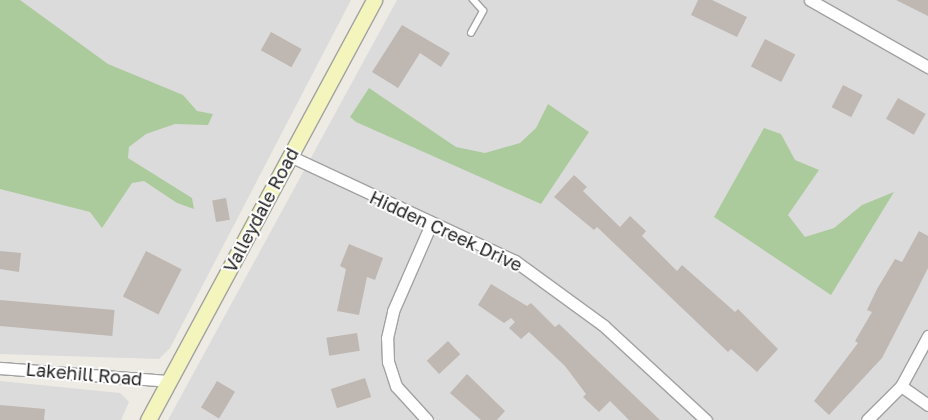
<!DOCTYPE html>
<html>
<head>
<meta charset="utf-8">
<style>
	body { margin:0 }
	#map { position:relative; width:928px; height:420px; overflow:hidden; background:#eeebe5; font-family:"Golos Text",sans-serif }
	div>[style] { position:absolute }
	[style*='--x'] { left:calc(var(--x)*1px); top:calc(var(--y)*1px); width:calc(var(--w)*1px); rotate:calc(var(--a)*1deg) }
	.residential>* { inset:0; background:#dcdbdb }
	.forest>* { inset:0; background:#abcb9c }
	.building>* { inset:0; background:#bfb7b2; transform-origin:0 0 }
	.roads { filter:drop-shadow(1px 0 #a2a2a2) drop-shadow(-1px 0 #a2a2a2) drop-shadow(0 1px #a2a2a2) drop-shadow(0 -1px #a2a2a2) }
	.lane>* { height:5.5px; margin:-2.75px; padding:0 2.75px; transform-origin:2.75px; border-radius:2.75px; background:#fff }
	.street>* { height:11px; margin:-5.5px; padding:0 5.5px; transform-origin:5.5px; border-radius:5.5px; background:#fff }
	.secondary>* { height:15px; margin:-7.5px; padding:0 7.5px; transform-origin:7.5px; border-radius:7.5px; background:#f3f5bc }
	span { translate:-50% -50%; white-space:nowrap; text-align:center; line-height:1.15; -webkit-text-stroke:4px #fff; paint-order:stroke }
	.street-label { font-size:18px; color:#1e1e1e }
</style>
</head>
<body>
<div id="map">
	<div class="residential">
		<i style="clip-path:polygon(0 0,351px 0,170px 348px,159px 359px,0 354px)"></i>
		<i style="clip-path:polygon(397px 0,928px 0,928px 420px,168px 420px)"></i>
		<i style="clip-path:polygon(0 381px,120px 393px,129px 402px,121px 420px,0 420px)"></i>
	</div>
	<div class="forest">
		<i style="clip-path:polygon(0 0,20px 0,108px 64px,183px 95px,197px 111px,213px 114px,208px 125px,175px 124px,146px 134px,129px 147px,128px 158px,192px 198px,194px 209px,177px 203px,144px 181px,132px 183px,102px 228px,90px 212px,0 189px)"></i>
		<i style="clip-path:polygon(369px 88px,456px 147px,485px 153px,520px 143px,536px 128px,548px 104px,589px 132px,541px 204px,356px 122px,350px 117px)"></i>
		<i style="clip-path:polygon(764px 128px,781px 134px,795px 160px,819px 170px,788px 215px,805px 237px,834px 228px,862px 205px,894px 192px,831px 295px,714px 217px)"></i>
	</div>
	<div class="building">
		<i style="clip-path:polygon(698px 0,712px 0,747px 17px,737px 37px,691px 15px)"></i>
		<i style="clip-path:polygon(896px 0,928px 0,928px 16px)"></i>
		<i style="clip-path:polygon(402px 25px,450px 53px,441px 67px,420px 53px,398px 88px,372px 72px)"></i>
		<i style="left:271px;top:32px;width:35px;height:21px;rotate:29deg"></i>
		<i style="left:765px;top:39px;width:34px;height:31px;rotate:27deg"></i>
		<i style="left:843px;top:85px;width:22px;height:25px;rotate:27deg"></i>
		<i style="left:898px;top:98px;width:32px;height:24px;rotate:30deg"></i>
		<i style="clip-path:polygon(574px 175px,587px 187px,583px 191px,620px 227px,630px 216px,646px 231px,642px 236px,677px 271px,682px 265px,735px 312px,738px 309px,778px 349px,757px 372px,731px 349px,728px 352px,597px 227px,594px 230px,554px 197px)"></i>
		<i style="left:226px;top:198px;width:22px;height:14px;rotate:80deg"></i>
		<i style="clip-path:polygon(919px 231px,928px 236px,928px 268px,915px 294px,882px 358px,829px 415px,814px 401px,858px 343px,855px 341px,872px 312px,867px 310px,877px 289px,895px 259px,902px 262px)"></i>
		<i style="clip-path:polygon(349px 244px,383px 258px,375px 280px,367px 277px,359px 315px,337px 311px,346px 269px,340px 266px)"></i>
		<i style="clip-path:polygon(0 251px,21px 253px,19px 272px,0 269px)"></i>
		<i style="left:146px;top:251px;width:40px;height:51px;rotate:27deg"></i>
		<i style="clip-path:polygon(491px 284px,527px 306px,531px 303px,555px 327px,559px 324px,660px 420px,629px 420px,610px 401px,599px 412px,583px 397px,586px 394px,565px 366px,529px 332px,521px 339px,509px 328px,515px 322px,511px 318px,504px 323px,478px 305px)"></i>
		<i style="left:0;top:300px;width:115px;height:26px;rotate:5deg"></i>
		<i style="left:357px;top:333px;width:18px;height:31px;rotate:81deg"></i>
		<i style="left:448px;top:341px;width:18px;height:29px;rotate:47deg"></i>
		<i style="clip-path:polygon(467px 374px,505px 411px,497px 420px,481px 420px,450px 393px)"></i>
		<i style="left:365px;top:378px;width:20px;height:36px;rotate:72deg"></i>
		<i style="left:217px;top:381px;width:21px;height:31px;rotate:31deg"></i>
		<i style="clip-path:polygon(0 405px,45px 409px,44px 420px,0 420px)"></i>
	</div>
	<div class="roads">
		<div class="lane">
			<i style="--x:471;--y:33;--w:25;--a:-61"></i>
			<i style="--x:483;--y:11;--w:15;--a:-132"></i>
		</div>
		<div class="street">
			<i style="--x:810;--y:0;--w:136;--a:29.6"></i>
			<i style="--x:290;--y:156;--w:248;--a:25"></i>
			<i style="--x:515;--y:261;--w:110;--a:36.1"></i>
			<i style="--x:604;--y:326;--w:139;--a:42.7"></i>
			<i style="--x:0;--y:368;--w:169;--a:4.4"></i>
			<i style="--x:901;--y:386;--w:33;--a:35"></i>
			<i style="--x:427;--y:420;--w:46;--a:-132.4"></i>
			<i style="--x:396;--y:386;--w:25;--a:-108"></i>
			<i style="--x:388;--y:362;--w:24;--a:-92"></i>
			<i style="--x:387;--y:338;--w:28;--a:-77"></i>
			<i style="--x:393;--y:311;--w:95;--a:-66.4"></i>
			<i style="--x:867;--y:420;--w:48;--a:-45"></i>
			<i style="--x:901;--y:386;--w:57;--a:-61.6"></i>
		</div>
		<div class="secondary">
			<i style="--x:148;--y:420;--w:477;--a:-61.7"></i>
		</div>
	</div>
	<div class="street-label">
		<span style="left:261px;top:210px;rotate:-62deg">Valleydale Road</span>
		<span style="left:446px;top:231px;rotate:25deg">Hidden Creek Drive</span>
		<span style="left:84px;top:374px;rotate:5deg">Lakehill Road</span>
	</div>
</div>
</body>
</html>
